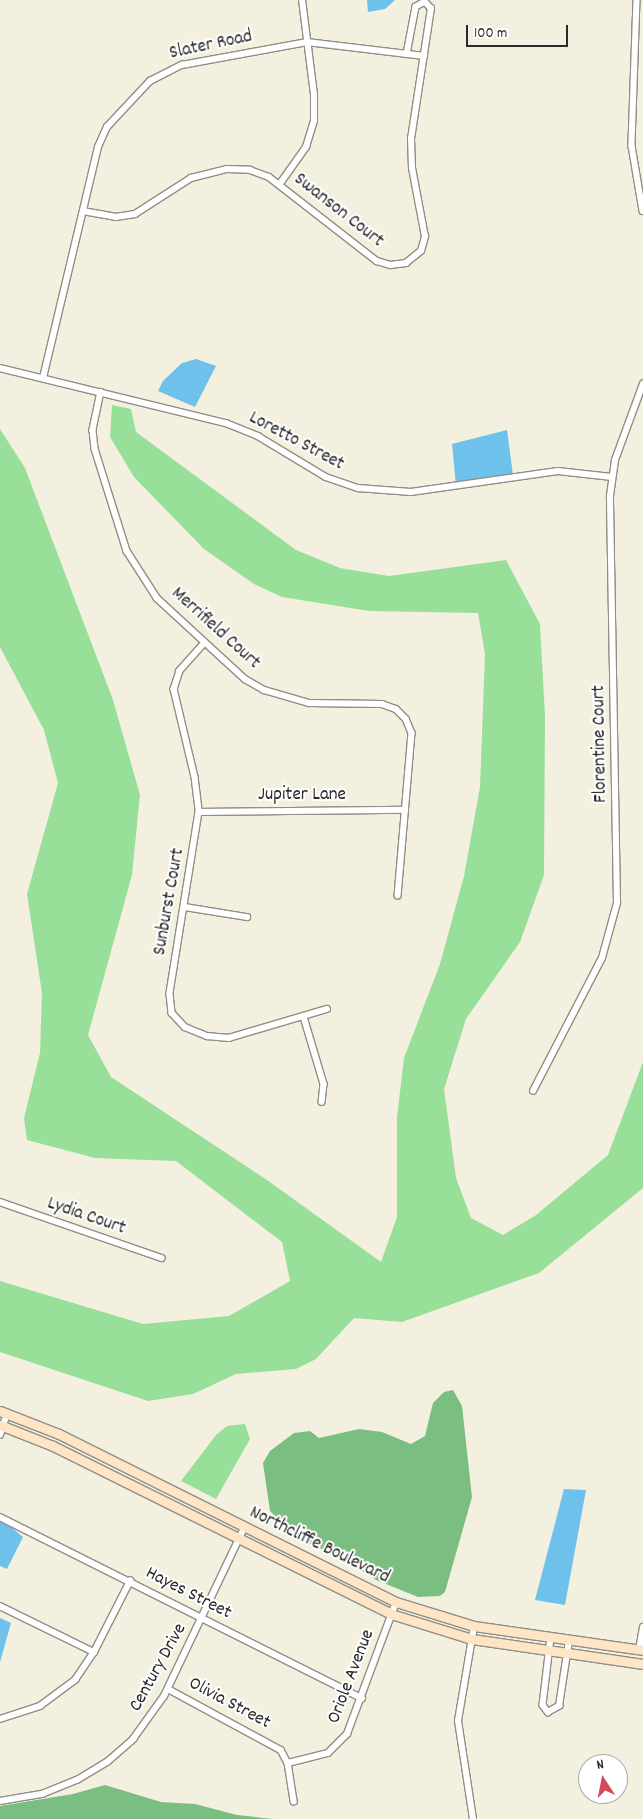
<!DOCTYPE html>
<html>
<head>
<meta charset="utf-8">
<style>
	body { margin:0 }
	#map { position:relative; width:643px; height:1819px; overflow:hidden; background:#f4f0df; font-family:Dekko,sans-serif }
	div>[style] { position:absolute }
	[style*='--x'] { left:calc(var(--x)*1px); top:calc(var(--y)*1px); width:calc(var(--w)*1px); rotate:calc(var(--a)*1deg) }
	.green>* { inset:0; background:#98df99 }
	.forest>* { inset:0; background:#7abe81 }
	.water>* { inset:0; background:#6ec1ea }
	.roads { filter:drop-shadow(1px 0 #908e85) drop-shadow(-1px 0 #908e85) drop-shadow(0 1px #908e85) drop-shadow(0 -1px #908e85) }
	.street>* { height:5.5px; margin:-2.75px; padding:0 2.75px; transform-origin:2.75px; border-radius:2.75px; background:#fff }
	.secondary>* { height:9px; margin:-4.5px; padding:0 4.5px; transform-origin:4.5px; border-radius:4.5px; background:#fee5c5 }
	span { translate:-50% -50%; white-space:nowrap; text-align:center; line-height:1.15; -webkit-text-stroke:4px #fff; paint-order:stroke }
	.street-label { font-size:19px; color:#2b2b2b }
	.north { position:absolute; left:578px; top:1754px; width:50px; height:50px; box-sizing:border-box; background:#fff; border:1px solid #aaa; border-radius:50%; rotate:349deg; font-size:14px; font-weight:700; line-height:20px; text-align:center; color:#2b2b2b }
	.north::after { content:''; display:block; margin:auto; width:18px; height:22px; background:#d1495b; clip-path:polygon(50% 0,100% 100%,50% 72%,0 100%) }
	.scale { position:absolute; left:466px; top:25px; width:102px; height:22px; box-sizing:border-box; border:2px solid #2b2b2b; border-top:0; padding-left:6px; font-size:15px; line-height:18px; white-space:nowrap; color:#2b2b2b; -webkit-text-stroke:4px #fff; paint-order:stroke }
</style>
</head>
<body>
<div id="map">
	<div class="green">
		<i style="clip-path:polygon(112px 405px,131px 409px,136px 432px,296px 550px,340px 568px,389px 576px,506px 560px,540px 624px,545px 717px,544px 875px,520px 942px,466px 1019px,444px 1089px,456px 1178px,471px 1218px,503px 1235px,536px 1215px,608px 1155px,643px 1062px,643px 1188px,539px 1273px,402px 1322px,354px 1318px,316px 1359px,296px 1369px,236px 1374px,193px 1394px,148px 1401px,0 1352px,0 1281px,143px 1324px,229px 1316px,290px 1281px,282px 1242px,176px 1161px,95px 1158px,27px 1140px,24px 1118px,40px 1053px,42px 993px,27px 894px,58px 783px,44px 730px,0 647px,0 429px,25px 468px,113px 700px,140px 795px,132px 875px,88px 1035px,111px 1077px,267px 1180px,381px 1262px,397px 1217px,397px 1117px,404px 1058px,440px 964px,464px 876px,480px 787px,485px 654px,478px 613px,369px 611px,282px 597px,254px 584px,204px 549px,134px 477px,110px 437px)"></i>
		<i style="clip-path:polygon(245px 1424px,250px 1439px,216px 1499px,181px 1481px,216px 1435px,227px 1426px)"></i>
	</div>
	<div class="forest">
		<i style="clip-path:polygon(453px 1390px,462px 1406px,472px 1497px,445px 1592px,440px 1596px,418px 1597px,376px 1580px,347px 1561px,294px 1536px,270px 1511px,263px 1463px,270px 1451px,294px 1433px,310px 1431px,319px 1438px,359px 1429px,382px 1432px,411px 1444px,425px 1436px,433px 1403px,444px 1392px)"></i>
		<i style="clip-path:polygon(105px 1785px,161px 1802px,195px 1804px,237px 1815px,273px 1819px,0 1819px,0 1806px,73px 1794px)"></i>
	</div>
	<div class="water">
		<i style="clip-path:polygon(367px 0,395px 0,385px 9px,368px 12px)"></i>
		<i style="clip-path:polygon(196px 359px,216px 366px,195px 407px,158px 391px,163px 381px,182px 363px)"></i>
		<i style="clip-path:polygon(507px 430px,513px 475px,456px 486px,452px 444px)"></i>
		<i style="clip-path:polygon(564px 1489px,586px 1490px,565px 1605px,535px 1600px)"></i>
		<i style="clip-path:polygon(0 1518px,23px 1537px,7px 1569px,0 1566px)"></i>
		<i style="clip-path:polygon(0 1618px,11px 1623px,0 1662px)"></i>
	</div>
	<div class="roads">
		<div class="street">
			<i style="--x:637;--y:0;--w:146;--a:92"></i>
			<i style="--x:632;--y:146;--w:66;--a:80.4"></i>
			<i style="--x:279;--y:185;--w:47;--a:-54.6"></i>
			<i style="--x:306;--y:147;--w:27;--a:-73"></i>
			<i style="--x:314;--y:121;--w:26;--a:-90"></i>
			<i style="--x:314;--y:95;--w:96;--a:-97.2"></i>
			<i style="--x:83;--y:211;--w:34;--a:10"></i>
			<i style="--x:116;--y:217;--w:19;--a:-9"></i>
			<i style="--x:135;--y:214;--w:67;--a:-32.7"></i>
			<i style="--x:191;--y:178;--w:37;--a:-14"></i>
			<i style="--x:227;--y:169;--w:23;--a:2"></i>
			<i style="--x:250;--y:170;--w:20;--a:20"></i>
			<i style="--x:269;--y:177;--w:137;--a:37.9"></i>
			<i style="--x:377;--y:261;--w:14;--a:17"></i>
			<i style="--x:390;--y:265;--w:16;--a:-7"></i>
			<i style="--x:406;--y:263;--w:19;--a:-39"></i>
			<i style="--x:421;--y:251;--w:15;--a:-74"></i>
			<i style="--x:425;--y:237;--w:70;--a:-100.7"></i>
			<i style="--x:412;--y:168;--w:29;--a:-92"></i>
			<i style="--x:411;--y:139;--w:132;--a:-81.3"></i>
			<i style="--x:431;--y:9;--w:9;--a:-131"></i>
			<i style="--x:425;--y:2;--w:10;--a:151"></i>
			<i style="--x:416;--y:7;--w:48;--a:100.8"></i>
			<i style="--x:0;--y:368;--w:233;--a:13.7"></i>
			<i style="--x:226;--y:423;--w:35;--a:22"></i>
			<i style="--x:258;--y:436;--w:79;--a:31.1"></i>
			<i style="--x:326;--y:477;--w:34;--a:19"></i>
			<i style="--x:358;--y:488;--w:53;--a:4.3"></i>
			<i style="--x:411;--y:492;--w:148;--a:-8.1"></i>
			<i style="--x:558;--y:471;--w:54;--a:6.3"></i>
			<i style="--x:43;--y:378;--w:237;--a:-76.6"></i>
			<i style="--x:98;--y:147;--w:22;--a:-66"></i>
			<i style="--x:107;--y:127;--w:63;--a:-46.9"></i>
			<i style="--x:150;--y:81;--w:36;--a:-27"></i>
			<i style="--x:182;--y:65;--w:127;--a:-10.4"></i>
			<i style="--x:307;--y:42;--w:118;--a:6.8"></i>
			<i style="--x:101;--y:392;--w:39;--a:102"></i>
			<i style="--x:93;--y:430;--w:19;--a:84"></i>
			<i style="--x:95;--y:449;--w:107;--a:72.6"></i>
			<i style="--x:127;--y:551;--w:56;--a:57.4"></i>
			<i style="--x:157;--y:598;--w:120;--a:42.6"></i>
			<i style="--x:245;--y:679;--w:22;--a:30"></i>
			<i style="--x:264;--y:690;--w:47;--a:16.1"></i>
			<i style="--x:309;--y:703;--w:73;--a:0.8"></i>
			<i style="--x:382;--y:704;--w:15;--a:20"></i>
			<i style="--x:396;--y:709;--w:14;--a:45"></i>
			<i style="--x:406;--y:719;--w:15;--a:67"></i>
			<i style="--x:412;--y:733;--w:163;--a:94.9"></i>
			<i style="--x:205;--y:643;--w:38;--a:132"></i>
			<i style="--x:180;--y:671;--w:19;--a:108"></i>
			<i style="--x:174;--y:689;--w:90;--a:76.6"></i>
			<i style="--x:195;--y:777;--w:35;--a:83"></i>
			<i style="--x:199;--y:812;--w:184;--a:99.1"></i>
			<i style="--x:170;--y:994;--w:19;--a:84"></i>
			<i style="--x:172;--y:1013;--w:19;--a:47"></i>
			<i style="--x:185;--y:1027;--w:24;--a:22"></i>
			<i style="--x:207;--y:1036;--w:22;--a:5"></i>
			<i style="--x:229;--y:1038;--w:102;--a:-16.5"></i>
			<i style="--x:199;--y:812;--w:206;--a:-0.6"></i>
			<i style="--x:185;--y:907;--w:63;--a:9.2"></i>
			<i style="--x:304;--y:1017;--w:70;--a:73.4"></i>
			<i style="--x:324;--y:1084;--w:18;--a:96"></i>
			<i style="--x:533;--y:1091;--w:150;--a:-62.6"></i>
			<i style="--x:602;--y:958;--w:57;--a:-74.7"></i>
			<i style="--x:617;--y:903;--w:407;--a:-91"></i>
			<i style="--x:610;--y:496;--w:36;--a:-82"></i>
			<i style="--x:615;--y:460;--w:81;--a:-69.8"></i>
			<i style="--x:0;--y:1202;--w:171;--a:19.1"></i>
			<i style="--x:0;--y:1435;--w:23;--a:-72"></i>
			<i style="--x:0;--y:1517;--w:405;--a:26.6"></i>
			<i style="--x:0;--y:1606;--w:105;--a:26.1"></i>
			<i style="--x:551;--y:1638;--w:67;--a:96.8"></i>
			<i style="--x:543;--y:1705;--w:9;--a:54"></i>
			<i style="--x:548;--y:1712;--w:13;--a:-29"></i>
			<i style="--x:559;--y:1706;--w:66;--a:-81.3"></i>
			<i style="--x:639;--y:1650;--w:23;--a:-80"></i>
			<i style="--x:168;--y:1689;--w:128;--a:28.4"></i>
			<i style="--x:281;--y:1750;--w:15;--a:62"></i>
			<i style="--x:288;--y:1763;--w:39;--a:81"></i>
			<i style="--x:0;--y:1719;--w:42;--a:-18"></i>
			<i style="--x:40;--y:1706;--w:44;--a:-36.6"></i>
			<i style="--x:75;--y:1680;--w:34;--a:-56"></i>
			<i style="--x:94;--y:1652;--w:80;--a:-63.1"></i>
			<i style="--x:288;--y:1763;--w:41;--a:-14"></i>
			<i style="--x:328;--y:1753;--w:27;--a:-45"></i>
			<i style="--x:347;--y:1734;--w:141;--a:-69.6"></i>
			<i style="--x:0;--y:1801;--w:43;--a:-9.5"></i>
			<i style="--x:42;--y:1794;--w:38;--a:-22"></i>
			<i style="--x:77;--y:1780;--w:35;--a:-31"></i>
			<i style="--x:107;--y:1762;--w:35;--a:-41"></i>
			<i style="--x:133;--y:1739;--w:53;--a:-54.2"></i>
			<i style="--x:164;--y:1696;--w:186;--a:-64.5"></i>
			<i style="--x:473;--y:1819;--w:99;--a:-98.7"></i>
			<i style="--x:458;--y:1721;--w:96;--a:-80.4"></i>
		</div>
		<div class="secondary">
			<i style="--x:0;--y:1411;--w:63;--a:21.3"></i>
			<i style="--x:59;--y:1434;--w:377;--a:26.5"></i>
			<i style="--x:396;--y:1602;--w:82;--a:17.1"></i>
			<i style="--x:474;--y:1626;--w:171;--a:8.1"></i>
			<i style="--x:0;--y:1425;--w:57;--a:21.6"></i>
			<i style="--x:53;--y:1446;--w:377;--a:26.4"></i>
			<i style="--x:391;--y:1614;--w:85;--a:17.2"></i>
			<i style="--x:472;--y:1639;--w:173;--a:8.3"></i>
		</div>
	</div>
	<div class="street-label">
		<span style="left:211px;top:46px;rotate:-12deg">Slater Road</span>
		<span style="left:338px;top:211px;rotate:38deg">Swanson Court</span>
		<span style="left:296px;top:442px;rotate:28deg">Loretto Street</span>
		<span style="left:215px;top:629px;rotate:42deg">Merrifield Court</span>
		<span style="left:601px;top:744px;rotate:-91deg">Florentine Court</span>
		<span style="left:302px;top:796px">Jupiter Lane</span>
		<span style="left:170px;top:902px;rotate:-80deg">Sunburst Court</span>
		<span style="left:86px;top:1217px;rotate:19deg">Lydia Court</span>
		<span style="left:319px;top:1546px;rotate:26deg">Northcliffe Boulevard</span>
		<span style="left:188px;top:1594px;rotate:27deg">Hayes Street</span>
		<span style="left:159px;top:1668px;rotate:-61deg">Century Drive</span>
		<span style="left:352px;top:1677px;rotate:-69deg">Oriole Avenue</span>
		<span style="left:229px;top:1704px;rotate:28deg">Olivia Street</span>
	</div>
	<div class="north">N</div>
	<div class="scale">100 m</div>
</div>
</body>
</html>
